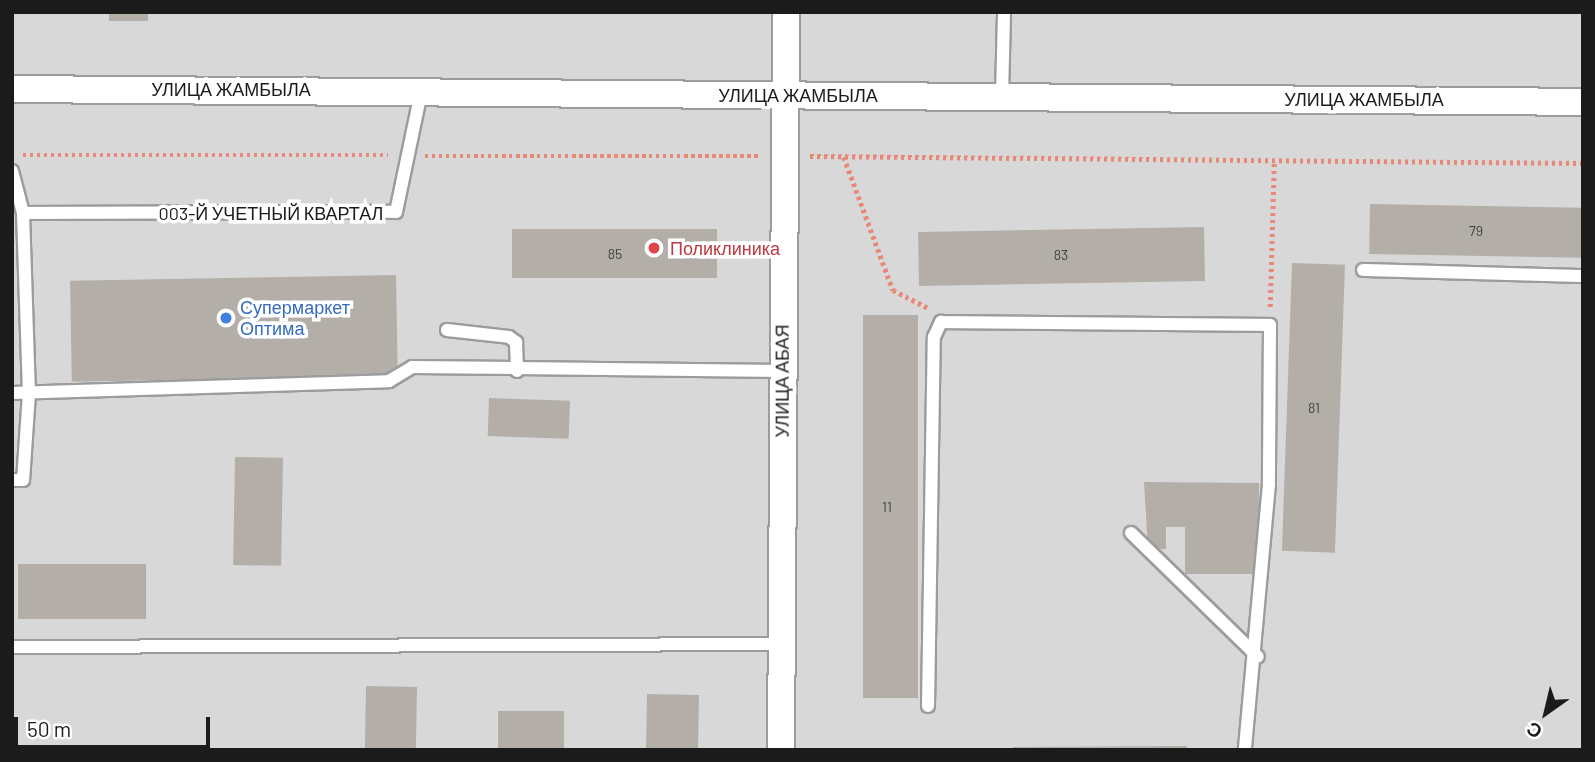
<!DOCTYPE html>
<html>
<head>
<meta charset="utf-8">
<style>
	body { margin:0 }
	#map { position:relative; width:1595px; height:762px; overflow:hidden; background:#ebe8e1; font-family:Barlow,sans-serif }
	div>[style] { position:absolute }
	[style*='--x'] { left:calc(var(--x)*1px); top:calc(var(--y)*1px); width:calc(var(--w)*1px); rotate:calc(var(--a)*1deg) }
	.residential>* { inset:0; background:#d9d8d8; transform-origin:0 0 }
	.building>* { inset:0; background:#b4aea8; transform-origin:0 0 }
	.path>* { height:4.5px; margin-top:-2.25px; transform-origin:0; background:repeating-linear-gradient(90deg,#e78976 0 3.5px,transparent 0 7px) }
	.roads { filter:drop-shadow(2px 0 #9c9c9c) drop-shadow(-2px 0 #9c9c9c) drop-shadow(0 2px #9c9c9c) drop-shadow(0 -2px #9c9c9c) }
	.service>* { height:12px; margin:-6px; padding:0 6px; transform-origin:6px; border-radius:6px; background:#fff }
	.minor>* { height:26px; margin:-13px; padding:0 13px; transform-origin:13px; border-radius:13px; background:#fff }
	.dots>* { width:19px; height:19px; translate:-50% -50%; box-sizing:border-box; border:4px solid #fff; border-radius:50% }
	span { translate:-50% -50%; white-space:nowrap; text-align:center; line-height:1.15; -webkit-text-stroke:7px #fff; paint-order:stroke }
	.number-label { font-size:14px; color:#41403e }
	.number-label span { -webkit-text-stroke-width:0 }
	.street-label { font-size:18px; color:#1b1b1b }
	.health-label { font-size:18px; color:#be3a42 }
	.left { translate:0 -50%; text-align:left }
	.shop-label { font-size:18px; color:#366cbe }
	.frame { position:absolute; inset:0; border:14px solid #1b1b1b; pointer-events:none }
	.north { position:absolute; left:1511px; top:678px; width:70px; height:70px; -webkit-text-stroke:5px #fff; paint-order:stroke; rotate:214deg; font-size:19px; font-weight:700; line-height:28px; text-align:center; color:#1b1b1b }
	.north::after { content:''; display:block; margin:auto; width:24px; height:32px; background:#1b1b1b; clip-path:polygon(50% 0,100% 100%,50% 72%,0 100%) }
	.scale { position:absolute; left:14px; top:717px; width:196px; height:32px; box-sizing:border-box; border:4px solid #1b1b1b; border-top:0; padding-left:9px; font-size:21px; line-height:24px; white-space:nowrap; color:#1b1b1b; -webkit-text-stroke:5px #fff; paint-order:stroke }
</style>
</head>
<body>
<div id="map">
	<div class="residential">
		<i style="left:12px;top:12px;width:1571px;height:738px"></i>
	</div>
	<div class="building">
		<i style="left:109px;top:12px;width:39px;height:9px"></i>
		<i style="left:1370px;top:204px;width:213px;height:50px;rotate:1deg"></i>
		<i style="left:1204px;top:227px;width:54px;height:286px;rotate:89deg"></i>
		<i style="left:512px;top:229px;width:205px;height:49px"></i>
		<i style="left:1292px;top:263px;width:53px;height:288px;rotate:2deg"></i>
		<i style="left:396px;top:275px;width:101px;height:326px;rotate:89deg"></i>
		<i style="left:863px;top:315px;width:55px;height:383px"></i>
		<i style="left:489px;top:398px;width:81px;height:38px;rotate:2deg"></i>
		<i style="left:235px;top:457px;width:48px;height:108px;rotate:1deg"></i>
		<i style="clip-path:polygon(1144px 482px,1259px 483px,1259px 574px,1185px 574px,1185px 527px,1166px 527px,1166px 549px,1148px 549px)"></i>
		<i style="left:18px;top:564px;width:128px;height:55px"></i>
		<i style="left:366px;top:686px;width:51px;height:64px;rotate:1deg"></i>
		<i style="left:647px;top:694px;width:52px;height:56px;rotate:1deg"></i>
		<i style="left:498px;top:711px;width:66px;height:39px"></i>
		<i style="clip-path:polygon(1187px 746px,1187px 750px,1013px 750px,1013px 747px)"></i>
	</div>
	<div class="path">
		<i style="--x:23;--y:155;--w:365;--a:0"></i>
		<i style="--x:425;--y:156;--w:334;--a:0"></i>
		<i style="--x:810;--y:156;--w:773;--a:0.52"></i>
		<i style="--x:844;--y:157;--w:142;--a:69.8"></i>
		<i style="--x:893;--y:290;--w:39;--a:27"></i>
		<i style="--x:1270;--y:307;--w:147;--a:-88.4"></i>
	</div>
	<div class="roads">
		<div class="service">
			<i style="--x:1002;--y:96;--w:84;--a:-88.6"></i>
			<i style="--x:12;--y:171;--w:43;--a:75.3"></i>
			<i style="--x:23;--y:213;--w:180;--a:88.1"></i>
			<i style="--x:29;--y:393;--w:87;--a:93.9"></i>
			<i style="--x:23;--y:480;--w:11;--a:180"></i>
			<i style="--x:23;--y:213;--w:373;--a:-0.2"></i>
			<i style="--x:396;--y:212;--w:123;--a:-78.2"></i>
			<i style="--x:1363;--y:270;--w:220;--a:1.6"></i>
			<i style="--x:447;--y:330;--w:62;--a:6.4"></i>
			<i style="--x:509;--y:337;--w:9;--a:36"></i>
			<i style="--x:516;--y:342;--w:29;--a:88"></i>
			<i style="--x:12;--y:393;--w:377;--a:-1.8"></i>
			<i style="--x:389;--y:381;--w:27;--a:-31"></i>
			<i style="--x:412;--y:367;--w:371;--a:0.6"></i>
			<i style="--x:1131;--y:533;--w:177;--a:44.3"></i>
			<i style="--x:12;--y:647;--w:769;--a:-0.22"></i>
			<i style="--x:928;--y:706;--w:369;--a:-89.1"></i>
			<i style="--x:934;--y:337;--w:17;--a:-65"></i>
			<i style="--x:941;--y:322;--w:329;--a:0.5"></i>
			<i style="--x:1270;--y:325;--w:159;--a:90.4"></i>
			<i style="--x:1269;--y:484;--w:267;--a:95.2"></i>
		</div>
		<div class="minor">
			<i style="--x:12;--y:89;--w:1571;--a:0.47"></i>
			<i style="--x:781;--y:750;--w:738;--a:-89.61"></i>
		</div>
	</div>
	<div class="dots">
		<i style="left:654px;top:248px;background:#e0444e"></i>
		<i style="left:226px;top:318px;background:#3f7fe0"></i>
	</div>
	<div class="number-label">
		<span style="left:1476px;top:231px">79</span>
		<span style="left:615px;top:254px">85</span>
		<span style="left:1061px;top:255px">83</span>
		<span style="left:1314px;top:408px">81</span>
		<span style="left:887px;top:507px">11</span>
	</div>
	<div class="street-label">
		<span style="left:231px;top:89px">УЛИЦА ЖАМБЫЛА</span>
		<span style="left:798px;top:95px">УЛИЦА ЖАМБЫЛА</span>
		<span style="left:1364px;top:99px">УЛИЦА ЖАМБЫЛА</span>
		<span style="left:271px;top:213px">003-Й УЧЕТНЫЙ КВАРТАЛ</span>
		<span style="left:782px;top:381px;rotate:-90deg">УЛИЦА АБАЯ</span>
	</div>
	<div class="health-label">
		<span class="left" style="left:670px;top:248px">Поликлиника</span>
	</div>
	<div class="shop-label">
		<span class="left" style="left:240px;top:318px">Супермаркет<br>Оптима</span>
	</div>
	<div class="frame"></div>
	<div class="north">С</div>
	<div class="scale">50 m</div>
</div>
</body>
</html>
